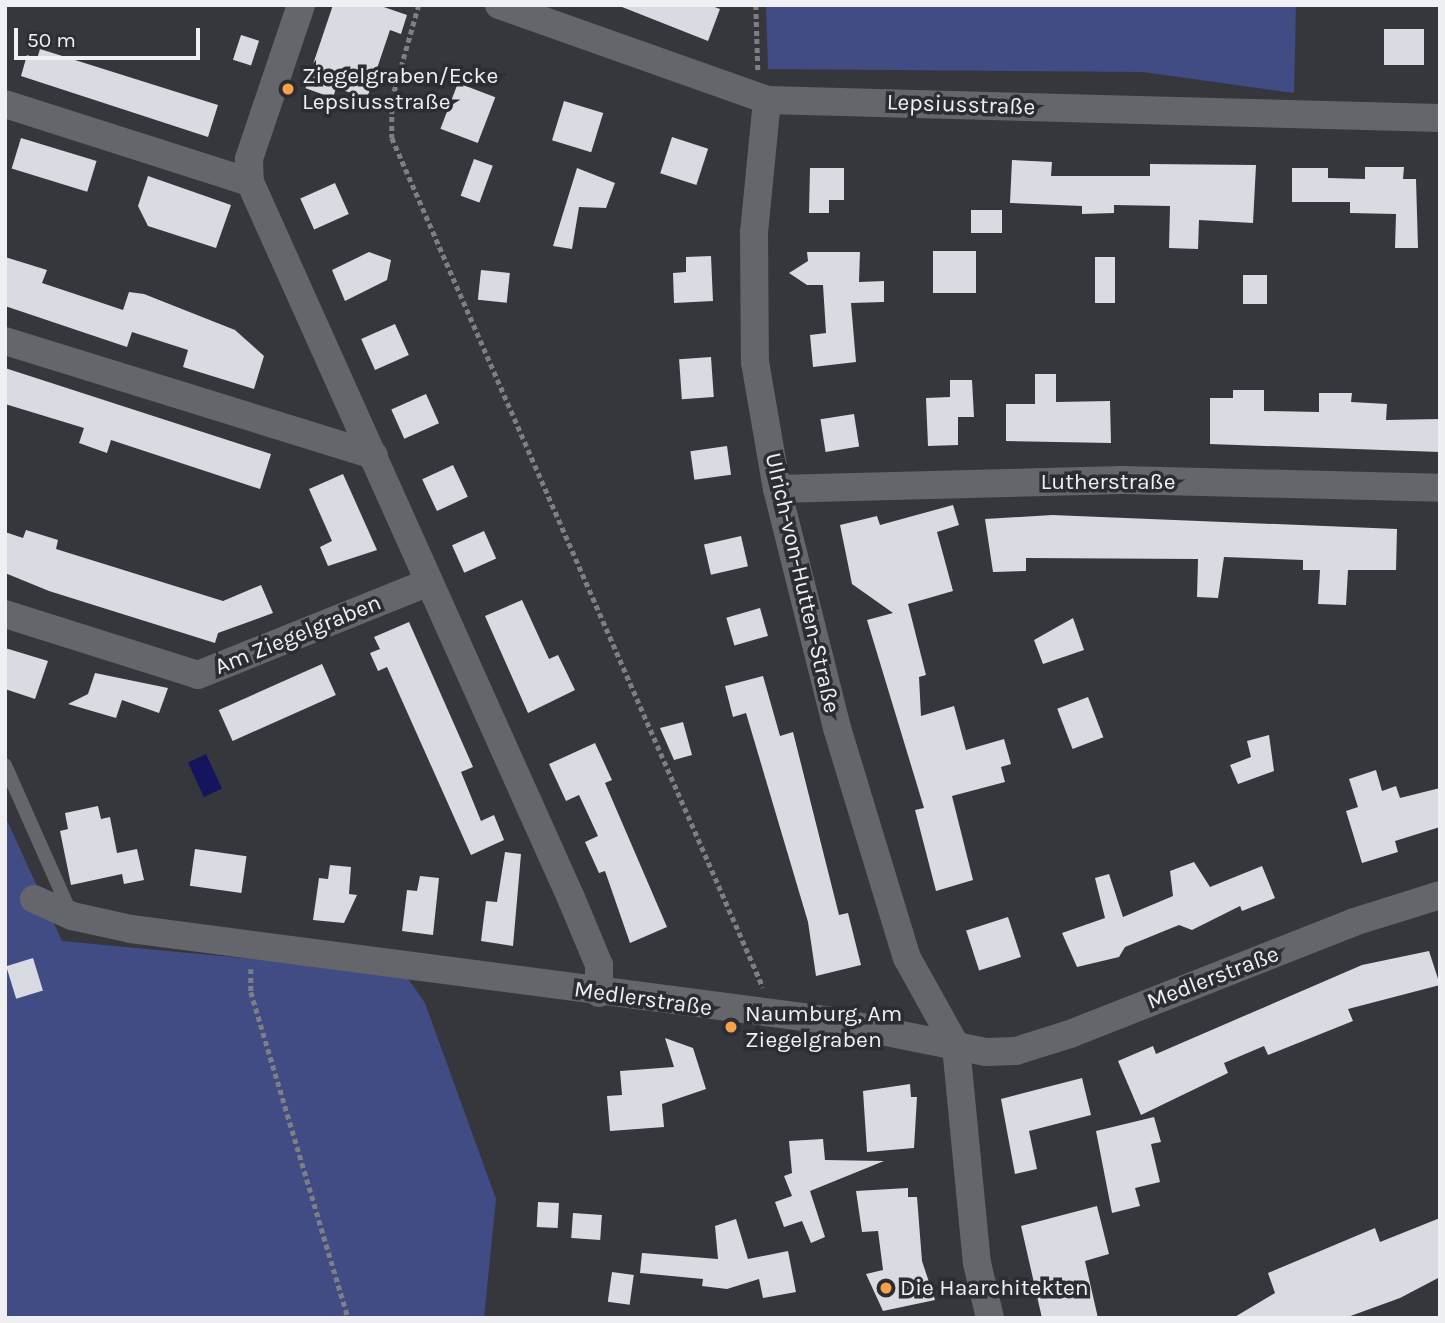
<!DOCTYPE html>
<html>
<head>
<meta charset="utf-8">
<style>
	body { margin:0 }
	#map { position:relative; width:1445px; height:1323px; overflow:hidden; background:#36373d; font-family:Karla,sans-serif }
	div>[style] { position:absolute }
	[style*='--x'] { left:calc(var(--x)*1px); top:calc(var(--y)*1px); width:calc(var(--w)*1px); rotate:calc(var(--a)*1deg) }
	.green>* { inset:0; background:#404c83 }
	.water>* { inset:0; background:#14155d; transform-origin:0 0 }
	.building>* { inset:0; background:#d9dbe2; transform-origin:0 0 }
	.path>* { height:4.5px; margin-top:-2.25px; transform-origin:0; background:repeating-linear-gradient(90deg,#7e7f84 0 5px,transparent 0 8.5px) }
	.service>* { height:14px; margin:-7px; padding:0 7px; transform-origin:7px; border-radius:7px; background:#64666c }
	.minor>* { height:28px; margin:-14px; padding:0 14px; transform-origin:14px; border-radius:14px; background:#64666c }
	.dots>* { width:19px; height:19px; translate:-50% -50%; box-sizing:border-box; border:4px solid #2c2d33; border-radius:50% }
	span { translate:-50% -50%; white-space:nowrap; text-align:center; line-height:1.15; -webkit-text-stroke:7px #2c2d33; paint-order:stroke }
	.poi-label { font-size:23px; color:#eff0f4 }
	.left { translate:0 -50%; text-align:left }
	.street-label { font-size:23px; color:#eff0f4 }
	.frame { position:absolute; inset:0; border:7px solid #eff0f4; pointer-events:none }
	.scale { position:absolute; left:14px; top:28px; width:186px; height:32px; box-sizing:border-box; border:4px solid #eff0f4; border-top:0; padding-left:9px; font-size:21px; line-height:24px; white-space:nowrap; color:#eff0f4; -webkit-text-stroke:5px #2c2d33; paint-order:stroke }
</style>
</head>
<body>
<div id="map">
	<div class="green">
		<i style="clip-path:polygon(766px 5px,1296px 5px,1294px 93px,1143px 72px,768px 69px)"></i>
		<i style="clip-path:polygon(5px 816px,62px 941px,404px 973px,425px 1003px,496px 1199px,484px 1318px,5px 1318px)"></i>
	</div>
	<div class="water">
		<i style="left:206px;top:754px;width:38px;height:20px;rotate:65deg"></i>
	</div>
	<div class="building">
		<i style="clip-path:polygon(333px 5px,378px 5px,407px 15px,401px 34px,390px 30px,367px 98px,336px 88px,333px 98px,305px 88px)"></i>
		<i style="clip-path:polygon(617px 5px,709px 5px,720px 9px,708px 41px)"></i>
		<i style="left:1424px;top:29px;width:36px;height:40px;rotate:90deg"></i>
		<i style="left:241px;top:35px;width:19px;height:26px;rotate:18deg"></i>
		<i style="clip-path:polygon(40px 49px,218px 105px,208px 137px,21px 76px,27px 55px,37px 59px)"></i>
		<i style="left:458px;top:83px;width:40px;height:49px;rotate:21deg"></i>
		<i style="left:564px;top:101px;width:41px;height:41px;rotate:17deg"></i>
		<i style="left:672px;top:137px;width:38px;height:38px;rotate:18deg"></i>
		<i style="left:21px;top:138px;width:79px;height:32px;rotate:17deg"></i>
		<i style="left:474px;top:159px;width:20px;height:39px;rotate:20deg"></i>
		<i style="clip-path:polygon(1012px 160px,1052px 162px,1051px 176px,1150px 176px,1150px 164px,1256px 165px,1253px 223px,1199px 220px,1198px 249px,1169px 248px,1170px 206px,1114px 205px,1114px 213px,1082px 214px,1082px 206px,1010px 203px)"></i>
		<i style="clip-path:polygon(1365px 167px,1404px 167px,1403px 179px,1416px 179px,1418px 248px,1395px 248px,1396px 214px,1350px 213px,1350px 202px,1292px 202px,1292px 168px,1328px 168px,1328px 178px,1365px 179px)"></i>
		<i style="clip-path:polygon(577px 168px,615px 183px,606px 208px,579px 207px,572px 249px,553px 246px)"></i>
		<i style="clip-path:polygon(810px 168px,844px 168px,844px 200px,829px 200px,829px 213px,809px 213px)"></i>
		<i style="clip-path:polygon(148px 176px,231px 205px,216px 248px,148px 226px,138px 206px)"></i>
		<i style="left:335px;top:183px;width:34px;height:38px;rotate:66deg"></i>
		<i style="left:971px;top:210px;width:31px;height:23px"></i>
		<i style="left:933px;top:251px;width:43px;height:42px"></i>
		<i style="clip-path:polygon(369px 252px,391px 260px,387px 280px,345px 301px,332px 270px)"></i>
		<i style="clip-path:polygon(807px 252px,860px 252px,859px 282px,884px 281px,884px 302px,851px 303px,856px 362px,813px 367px,810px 335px,826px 333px,823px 285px,807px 285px,789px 273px,808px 261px)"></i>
		<i style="clip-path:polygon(711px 256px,713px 301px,674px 303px,673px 273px,686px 272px,686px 257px)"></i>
		<i style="clip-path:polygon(5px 257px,47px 270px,42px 283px,123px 310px,129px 292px,144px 294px,235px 330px,264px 356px,254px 389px,183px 367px,188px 350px,132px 332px,127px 347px,5px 306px)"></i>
		<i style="left:1095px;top:257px;width:20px;height:46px"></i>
		<i style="left:481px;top:270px;width:29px;height:30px;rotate:6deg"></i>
		<i style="left:1267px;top:275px;width:29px;height:24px;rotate:90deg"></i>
		<i style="left:395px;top:324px;width:34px;height:37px;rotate:66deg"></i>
		<i style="left:711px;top:357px;width:40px;height:32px;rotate:86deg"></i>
		<i style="clip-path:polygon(5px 368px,271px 454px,260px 489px,111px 440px,107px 453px,79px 443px,84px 428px,5px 404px)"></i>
		<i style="clip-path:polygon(1035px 374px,1056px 374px,1056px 402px,1110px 401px,1111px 443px,1006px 441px,1006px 404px,1035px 404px)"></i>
		<i style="clip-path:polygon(950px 380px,972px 380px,974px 417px,958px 417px,958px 445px,928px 446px,926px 398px,950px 397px)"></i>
		<i style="clip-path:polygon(1233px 390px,1264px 390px,1264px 411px,1319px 412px,1319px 393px,1352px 393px,1351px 402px,1387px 404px,1386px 420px,1440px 419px,1440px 452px,1210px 444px,1210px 398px,1233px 398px)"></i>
		<i style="left:426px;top:394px;width:32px;height:38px;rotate:66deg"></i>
		<i style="left:854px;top:414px;width:33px;height:34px;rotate:81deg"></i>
		<i style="left:727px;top:446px;width:29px;height:37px;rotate:82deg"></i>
		<i style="left:453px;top:465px;width:35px;height:34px;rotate:65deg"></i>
		<i style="clip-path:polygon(343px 474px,377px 550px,328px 566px,320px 547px,332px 541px,309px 489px)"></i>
		<i style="clip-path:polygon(953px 505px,959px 525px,937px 532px,953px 591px,908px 604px,926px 675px,919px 677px,921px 716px,954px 706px,966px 750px,1004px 739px,1011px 764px,1001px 767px,1005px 782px,952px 796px,973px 880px,936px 891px,915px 810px,924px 808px,867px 620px,893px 613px,852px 584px,840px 525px,877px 516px,880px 525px)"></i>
		<i style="clip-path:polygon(1052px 515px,1397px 529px,1396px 570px,1348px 570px,1346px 605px,1318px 604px,1320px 570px,1303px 570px,1303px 560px,1224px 557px,1218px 598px,1197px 597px,1198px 559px,1026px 558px,1026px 571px,993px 572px,985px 519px)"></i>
		<i style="clip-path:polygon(26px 530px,58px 540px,56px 549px,223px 601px,261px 585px,273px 613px,218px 633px,215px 643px,49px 591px,5px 573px,5px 532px,23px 538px)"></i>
		<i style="left:484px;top:531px;width:30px;height:35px;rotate:66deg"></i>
		<i style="left:741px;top:536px;width:31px;height:38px;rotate:77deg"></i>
		<i style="clip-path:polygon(522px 600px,549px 659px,558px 655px,575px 690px,528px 713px,485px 616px)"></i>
		<i style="left:760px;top:608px;width:29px;height:35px;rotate:74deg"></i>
		<i style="clip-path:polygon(1073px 618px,1084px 650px,1043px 664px,1034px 640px)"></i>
		<i style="clip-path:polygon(409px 622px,473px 767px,461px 772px,481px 821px,494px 815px,504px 840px,471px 855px,387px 667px,378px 671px,370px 653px,380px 649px,374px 637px)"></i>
		<i style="clip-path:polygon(5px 648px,48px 661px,35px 699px,5px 689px)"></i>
		<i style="left:322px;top:664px;width:34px;height:113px;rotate:66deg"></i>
		<i style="clip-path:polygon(95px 673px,168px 688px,159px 713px,122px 700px,116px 718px,68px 704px,88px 694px)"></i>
		<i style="clip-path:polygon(763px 676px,780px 736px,793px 732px,839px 915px,848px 913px,861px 965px,816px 976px,808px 922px,746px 713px,733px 717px,725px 686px)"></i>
		<i style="left:1088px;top:697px;width:43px;height:33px;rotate:69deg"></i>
		<i style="clip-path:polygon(683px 722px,692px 755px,674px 760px,660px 728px)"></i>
		<i style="clip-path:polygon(1269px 735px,1274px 771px,1238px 784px,1230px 765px,1251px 757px,1247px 741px)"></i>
		<i style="clip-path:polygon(595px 743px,612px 780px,605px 783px,667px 927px,630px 943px,605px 871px,599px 873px,585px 842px,598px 836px,579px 795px,566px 801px,549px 764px)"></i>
		<i style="clip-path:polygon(1376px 770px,1382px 791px,1396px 786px,1400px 798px,1440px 788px,1440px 827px,1395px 841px,1398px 852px,1362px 863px,1346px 811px,1358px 807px,1349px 779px)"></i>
		<i style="clip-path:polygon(98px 806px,101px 819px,110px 817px,117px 853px,137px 849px,144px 880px,124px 884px,122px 874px,71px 885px,60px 831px,68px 829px,65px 813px)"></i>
		<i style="left:195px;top:849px;width:52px;height:37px;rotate:8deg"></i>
		<i style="clip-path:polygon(505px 852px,521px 854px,513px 946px,481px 941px,486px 901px,497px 902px)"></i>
		<i style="clip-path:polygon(1194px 862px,1210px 887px,1262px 866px,1275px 898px,1242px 911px,1240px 906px,1192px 930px,1179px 925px,1125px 947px,1119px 957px,1077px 967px,1062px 933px,1105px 918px,1095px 878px,1109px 874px,1123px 917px,1173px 896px,1170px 871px)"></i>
		<i style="clip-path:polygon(330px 865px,351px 867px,349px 894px,357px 895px,344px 923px,313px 920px,319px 878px,328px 879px)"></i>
		<i style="clip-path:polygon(420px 876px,439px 878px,433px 935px,402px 931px,407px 890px,417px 891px)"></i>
		<i style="left:1008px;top:917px;width:42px;height:44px;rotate:72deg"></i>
		<i style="clip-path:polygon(1429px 951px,1440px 985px,1348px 1009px,1353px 1021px,1268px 1055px,1264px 1046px,1224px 1063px,1228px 1073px,1141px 1115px,1118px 1061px,1153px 1046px,1156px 1054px,1362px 965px)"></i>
		<i style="left:33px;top:958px;width:34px;height:28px;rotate:73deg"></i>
		<i style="clip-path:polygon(665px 1038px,693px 1048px,706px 1089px,662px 1104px,664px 1127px,610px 1131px,607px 1096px,622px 1095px,620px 1071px,674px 1067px)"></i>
		<i style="clip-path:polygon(1082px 1078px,1091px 1115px,1029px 1131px,1037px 1169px,1015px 1174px,1001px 1099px)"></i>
		<i style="clip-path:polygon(910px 1084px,911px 1097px,917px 1097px,914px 1148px,867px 1152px,863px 1091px)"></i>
		<i style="clip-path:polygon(1154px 1117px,1161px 1142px,1151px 1144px,1160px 1182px,1135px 1188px,1140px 1206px,1112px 1213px,1096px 1131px)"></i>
		<i style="clip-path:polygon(823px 1139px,825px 1160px,884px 1161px,810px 1191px,825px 1237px,811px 1243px,802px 1221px,784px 1227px,775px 1202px,792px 1196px,784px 1176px,792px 1173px,789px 1141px)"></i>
		<i style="clip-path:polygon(908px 1188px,908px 1197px,917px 1197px,922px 1261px,935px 1300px,883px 1311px,866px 1274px,883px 1270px,878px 1231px,862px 1232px,856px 1191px)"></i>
		<i style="left:538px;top:1202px;width:21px;height:25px;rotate:3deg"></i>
		<i style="clip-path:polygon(1097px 1206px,1109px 1254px,1085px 1261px,1098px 1318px,1042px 1318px,1021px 1226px)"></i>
		<i style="left:573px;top:1213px;width:29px;height:25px;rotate:4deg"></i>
		<i style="clip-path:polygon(1440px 1218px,1440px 1277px,1400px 1298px,1345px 1318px,1233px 1318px,1275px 1293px,1268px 1273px,1375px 1228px,1380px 1242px)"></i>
		<i style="clip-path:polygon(736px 1219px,748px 1259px,788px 1251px,796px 1292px,763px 1298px,759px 1279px,727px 1289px,702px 1286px,703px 1279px,640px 1273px,642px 1253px,718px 1259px,715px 1226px)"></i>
		<i style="left:612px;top:1272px;width:22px;height:30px;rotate:8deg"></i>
	</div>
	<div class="path">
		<i style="--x:419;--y:5;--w:99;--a:105.9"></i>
		<i style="--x:392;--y:100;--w:38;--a:90"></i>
		<i style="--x:392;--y:138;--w:927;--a:66.4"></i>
		<i style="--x:756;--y:5;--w:65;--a:88.2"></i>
		<i style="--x:251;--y:969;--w:23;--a:90"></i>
		<i style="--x:251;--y:992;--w:340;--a:73.4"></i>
	</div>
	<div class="service">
		<i style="--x:5;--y:765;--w:163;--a:66.1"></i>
	</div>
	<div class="minor">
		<i style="--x:301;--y:5;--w:163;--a:108.7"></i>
		<i style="--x:249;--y:159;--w:23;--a:88"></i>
		<i style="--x:250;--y:182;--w:785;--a:65.85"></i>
		<i style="--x:571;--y:898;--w:73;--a:67.3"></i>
		<i style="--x:599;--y:965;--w:28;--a:90"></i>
		<i style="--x:499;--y:5;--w:284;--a:19.5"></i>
		<i style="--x:767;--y:100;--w:673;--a:1.53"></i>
		<i style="--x:767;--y:100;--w:134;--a:95.6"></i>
		<i style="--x:754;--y:233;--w:129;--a:89.6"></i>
		<i style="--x:755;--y:362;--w:129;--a:80.2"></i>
		<i style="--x:777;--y:489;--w:246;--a:75.9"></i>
		<i style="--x:837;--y:728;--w:240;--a:73.1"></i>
		<i style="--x:907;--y:958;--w:101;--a:60.9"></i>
		<i style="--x:956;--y:1046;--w:218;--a:84.5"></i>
		<i style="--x:977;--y:1263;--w:57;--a:76.7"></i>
		<i style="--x:5;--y:104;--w:257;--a:17.7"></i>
		<i style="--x:5;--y:341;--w:386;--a:17.2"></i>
		<i style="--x:777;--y:489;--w:345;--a:-1.5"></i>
		<i style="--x:1122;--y:480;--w:318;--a:1.4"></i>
		<i style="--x:5;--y:614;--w:202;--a:17.5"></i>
		<i style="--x:198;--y:675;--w:249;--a:-21.9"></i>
		<i style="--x:34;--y:899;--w:42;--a:24.1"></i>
		<i style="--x:72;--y:916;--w:60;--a:12.4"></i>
		<i style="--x:131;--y:929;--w:702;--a:7.45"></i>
		<i style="--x:827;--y:1020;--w:162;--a:11.4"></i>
		<i style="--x:986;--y:1052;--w:30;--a:-2"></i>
		<i style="--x:1016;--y:1051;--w:57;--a:-17.5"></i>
		<i style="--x:1070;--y:1034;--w:305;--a:-21.5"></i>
		<i style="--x:1354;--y:922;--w:90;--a:-17.4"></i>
	</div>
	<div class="dots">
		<i style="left:288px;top:89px;background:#f7a149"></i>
		<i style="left:731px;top:1027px;background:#f7a149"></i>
		<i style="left:886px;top:1288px;background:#f7a149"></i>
	</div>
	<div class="poi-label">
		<span class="left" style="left:302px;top:89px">Ziegelgraben/Ecke<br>Lepsiusstraße</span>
		<span class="left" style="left:745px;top:1027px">Naumburg, Am<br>Ziegelgraben</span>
		<span class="left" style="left:900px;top:1288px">Die Haarchitekten</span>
	</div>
	<div class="street-label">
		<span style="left:961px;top:105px;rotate:2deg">Lepsiusstraße</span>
		<span style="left:1108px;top:482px">Lutherstraße</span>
		<span style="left:802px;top:583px;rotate:77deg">Ulrich-von-Hutten-Straße</span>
		<span style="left:298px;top:635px;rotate:-22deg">Am Ziegelgraben</span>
		<span style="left:1213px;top:978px;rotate:-21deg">Medlerstraße</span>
		<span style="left:643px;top:999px;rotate:8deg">Medlerstraße</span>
	</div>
	<div class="frame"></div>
	<div class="scale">50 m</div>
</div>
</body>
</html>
